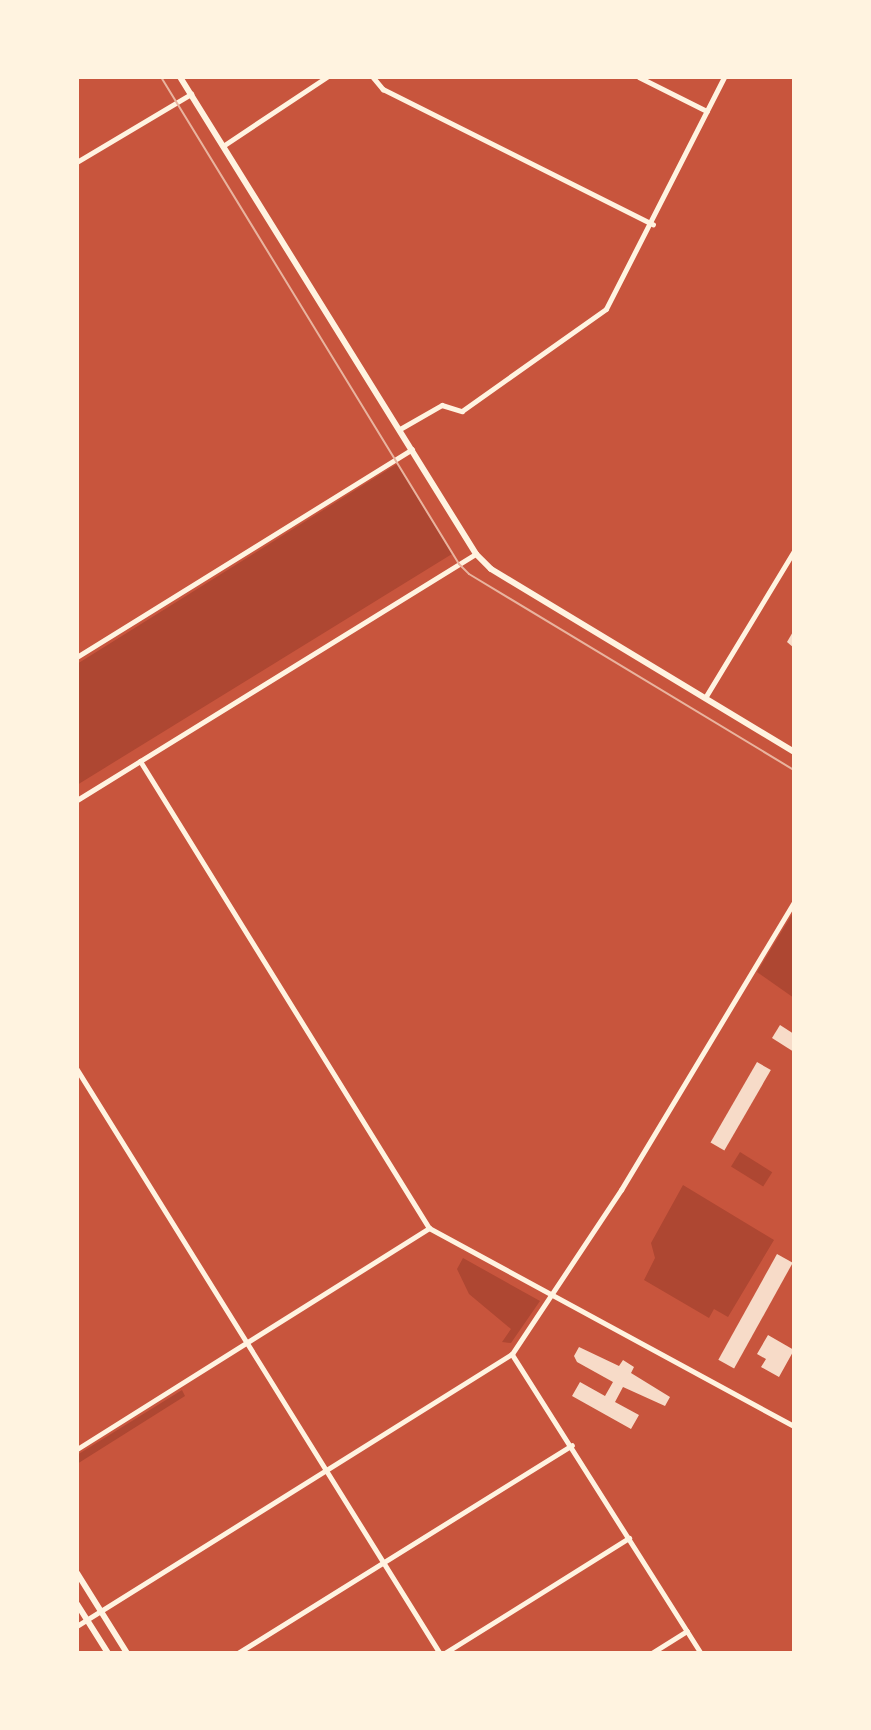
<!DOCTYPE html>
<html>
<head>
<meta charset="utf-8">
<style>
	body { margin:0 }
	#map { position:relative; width:871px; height:1730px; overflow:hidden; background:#c8553d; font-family:"Exo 2",sans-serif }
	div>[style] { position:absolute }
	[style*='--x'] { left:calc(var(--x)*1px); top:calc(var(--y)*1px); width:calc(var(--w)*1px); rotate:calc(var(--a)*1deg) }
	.green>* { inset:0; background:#ae4732; transform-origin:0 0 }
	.building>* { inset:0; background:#f7dbc8; transform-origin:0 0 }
	.minor>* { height:4.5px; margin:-2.25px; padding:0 2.25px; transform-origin:2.25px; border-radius:2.25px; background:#fff3e0 }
	.tertiary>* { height:5px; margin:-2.5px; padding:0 2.5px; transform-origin:2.5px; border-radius:2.5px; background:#fff3e0 }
	.secondary>* { height:6px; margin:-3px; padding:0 3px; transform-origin:3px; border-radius:3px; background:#fff3e0 }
	.tram>* { height:2px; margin:-1px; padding:0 1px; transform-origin:1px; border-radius:1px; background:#e9b49f }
	span { translate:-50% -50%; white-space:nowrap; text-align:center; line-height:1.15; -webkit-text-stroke:5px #fff3e0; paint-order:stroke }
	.frame { position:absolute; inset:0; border:79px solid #fff3e0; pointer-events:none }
</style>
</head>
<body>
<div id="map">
	<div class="green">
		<i style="clip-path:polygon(397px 464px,452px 554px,77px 785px,77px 664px)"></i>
		<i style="clip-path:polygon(794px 911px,794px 998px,757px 972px)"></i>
		<i style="left:740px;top:1152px;width:38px;height:17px;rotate:32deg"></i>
		<i style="clip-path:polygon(683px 1185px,774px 1240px,728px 1317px,714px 1309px,709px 1318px,644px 1280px,655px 1258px,651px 1243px)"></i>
		<i style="clip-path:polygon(463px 1258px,540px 1301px,511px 1343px,502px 1342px,511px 1329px,469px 1294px,457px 1269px)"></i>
		<i style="clip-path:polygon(182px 1390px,185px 1396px,77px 1464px,77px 1455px)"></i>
	</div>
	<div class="building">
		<i style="clip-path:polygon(794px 630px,794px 648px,787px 642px)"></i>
		<i style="clip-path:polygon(780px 1025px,794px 1034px,794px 1052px,772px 1038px)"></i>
		<i style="left:757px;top:1062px;width:16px;height:93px;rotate:30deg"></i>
		<i style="left:777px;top:1254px;width:18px;height:121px;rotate:29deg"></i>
		<i style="clip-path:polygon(768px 1335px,794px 1350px,779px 1377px,761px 1367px,766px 1359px,757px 1354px)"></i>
		<i style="clip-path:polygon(579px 1347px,619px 1366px,623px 1360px,634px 1367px,631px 1373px,670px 1397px,665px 1406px,623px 1387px,615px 1402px,639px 1415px,631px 1429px,572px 1396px,580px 1382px,605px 1396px,613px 1382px,577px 1362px,574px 1356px)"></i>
	</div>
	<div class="minor">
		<i style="--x:373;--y:77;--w:16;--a:50"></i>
		<i style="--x:383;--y:89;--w:302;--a:26.6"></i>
		<i style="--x:639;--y:77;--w:76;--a:26.6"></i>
		<i style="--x:223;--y:146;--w:125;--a:-33.6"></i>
		<i style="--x:77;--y:162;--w:133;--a:-30.8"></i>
		<i style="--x:400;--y:429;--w:48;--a:-29.7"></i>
		<i style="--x:442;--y:405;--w:21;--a:17"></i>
		<i style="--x:462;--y:411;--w:176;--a:-35.3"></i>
		<i style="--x:606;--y:309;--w:260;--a:-63"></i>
		<i style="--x:77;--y:657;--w:394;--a:-31.8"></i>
		<i style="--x:705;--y:698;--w:172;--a:-58.8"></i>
		<i style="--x:77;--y:1069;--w:688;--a:58.14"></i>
		<i style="--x:512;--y:1354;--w:354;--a:57.7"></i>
		<i style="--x:77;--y:1626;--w:513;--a:-32.02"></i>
		<i style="--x:512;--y:1354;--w:197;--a:-56.4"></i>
		<i style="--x:621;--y:1190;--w:336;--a:-59"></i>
		<i style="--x:238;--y:1653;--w:393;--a:-31.9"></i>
		<i style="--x:445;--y:1653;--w:217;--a:-32"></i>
		<i style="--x:652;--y:1653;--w:41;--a:-32.2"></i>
	</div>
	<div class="tertiary">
		<i style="--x:140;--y:761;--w:549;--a:58.25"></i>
		<i style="--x:429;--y:1228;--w:415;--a:28.5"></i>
		<i style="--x:77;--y:800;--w:469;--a:-31.7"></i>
		<i style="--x:77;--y:1449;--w:416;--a:-32.1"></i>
	</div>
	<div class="secondary">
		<i style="--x:180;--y:77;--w:561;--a:58.18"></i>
		<i style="--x:476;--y:554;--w:21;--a:45"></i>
		<i style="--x:491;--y:569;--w:354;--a:31.1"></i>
		<i style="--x:77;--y:1573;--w:94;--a:58"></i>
		<i style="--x:77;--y:1604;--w:58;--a:57.7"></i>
	</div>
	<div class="tram">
		<i style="--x:161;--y:77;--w:571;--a:58.54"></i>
		<i style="--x:459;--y:564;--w:14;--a:45"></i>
		<i style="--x:469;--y:574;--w:380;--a:31.1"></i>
	</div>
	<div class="frame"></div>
</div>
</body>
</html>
